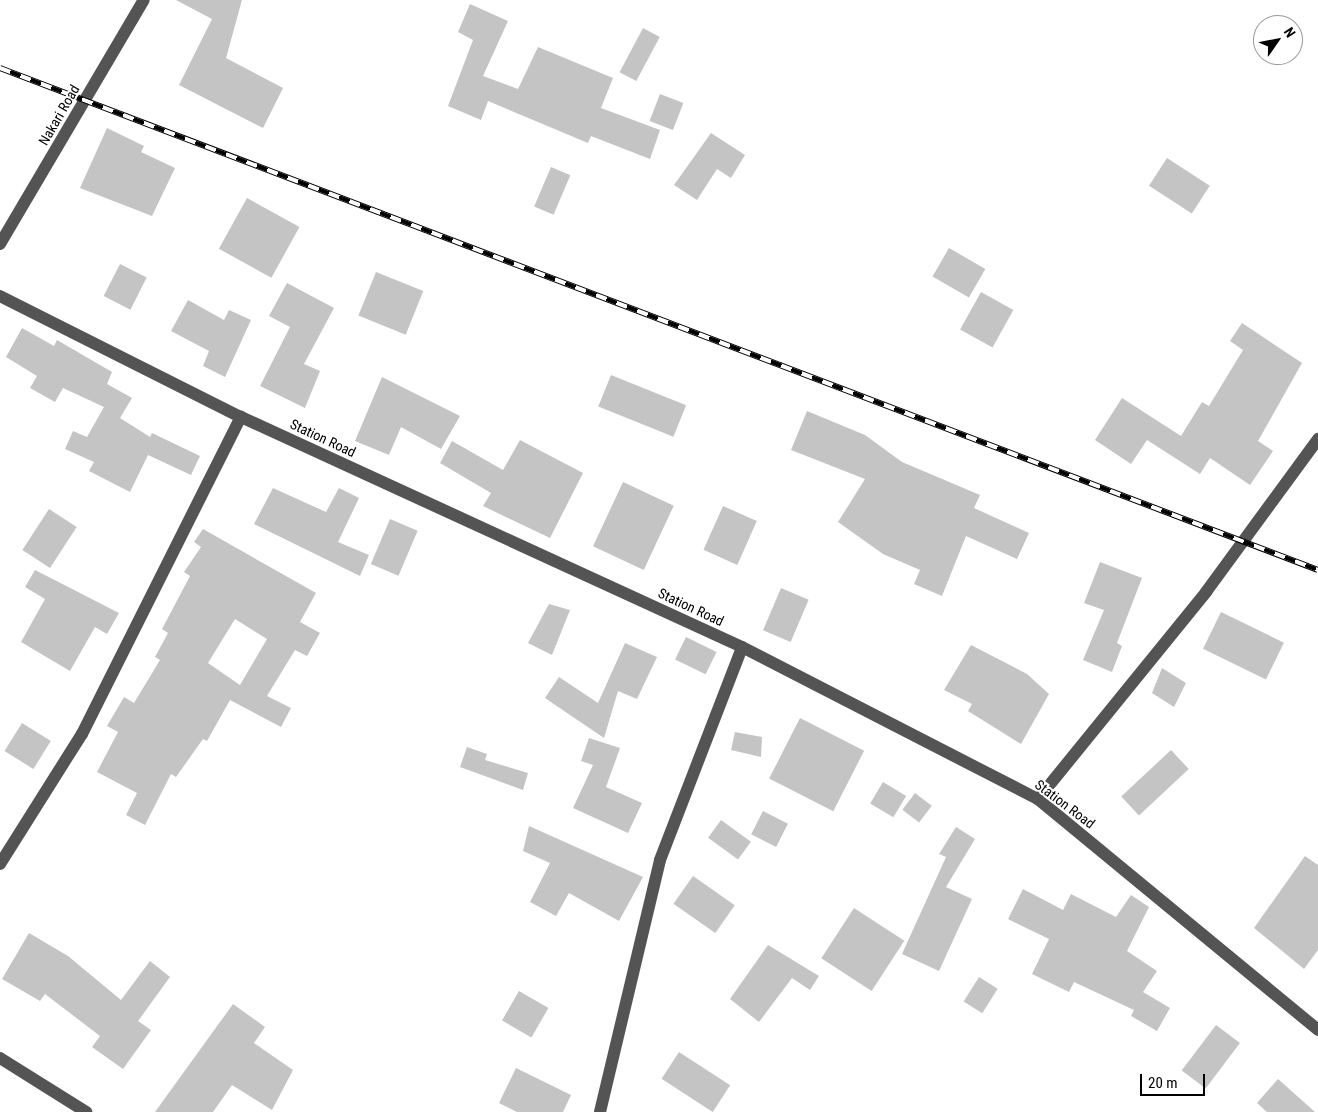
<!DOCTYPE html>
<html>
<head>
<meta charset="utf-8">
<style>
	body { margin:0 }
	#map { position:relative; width:1318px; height:1112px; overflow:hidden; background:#fff; font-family:"Roboto Condensed",sans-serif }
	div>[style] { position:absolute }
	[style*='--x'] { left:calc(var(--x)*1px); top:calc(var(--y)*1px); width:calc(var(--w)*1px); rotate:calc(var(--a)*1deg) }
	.building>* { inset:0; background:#c4c4c4; transform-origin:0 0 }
	.minor>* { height:12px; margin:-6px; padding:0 6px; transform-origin:6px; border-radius:6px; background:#545454 }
	.rail>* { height:5.5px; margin-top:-2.75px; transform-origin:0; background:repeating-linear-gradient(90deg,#fff 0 11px,#000 0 22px); box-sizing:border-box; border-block:1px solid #000 }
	span { translate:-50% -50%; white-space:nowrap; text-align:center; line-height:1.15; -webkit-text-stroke:4px #fff; paint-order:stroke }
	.street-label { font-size:14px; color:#000 }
	.north { position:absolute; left:1253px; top:15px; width:50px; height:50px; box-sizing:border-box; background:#fff; border:1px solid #999; border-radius:50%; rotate:57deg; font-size:14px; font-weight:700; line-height:20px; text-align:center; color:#000 }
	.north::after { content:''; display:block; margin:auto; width:18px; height:22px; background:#000; clip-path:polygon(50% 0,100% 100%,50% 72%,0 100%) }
	.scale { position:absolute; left:1140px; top:1074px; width:65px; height:22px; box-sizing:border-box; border:2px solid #000; border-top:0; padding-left:6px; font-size:15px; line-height:18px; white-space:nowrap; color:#000; -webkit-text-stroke:4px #fff; paint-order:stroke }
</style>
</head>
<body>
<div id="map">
	<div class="building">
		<i style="clip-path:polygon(176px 0,242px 0,226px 58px,283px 88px,263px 128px,179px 85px,212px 19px)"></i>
		<i style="clip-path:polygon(470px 4px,508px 21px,483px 76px,518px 89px,538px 47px,613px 78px,601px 108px,660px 130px,650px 159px,591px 136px,588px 143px,488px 101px,481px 120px,448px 106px,473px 40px,458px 32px)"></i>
		<i style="left:643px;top:28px;width:19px;height:50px;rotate:28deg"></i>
		<i style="left:660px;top:94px;width:25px;height:29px;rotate:21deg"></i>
		<i style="clip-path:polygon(107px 128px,144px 146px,141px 152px,175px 168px,152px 216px,80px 188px)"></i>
		<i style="clip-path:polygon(711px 133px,745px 155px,731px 178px,717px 169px,697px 200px,674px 185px)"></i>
		<i style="left:1167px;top:158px;width:51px;height:33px;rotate:33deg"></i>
		<i style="left:551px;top:167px;width:21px;height:43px;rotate:23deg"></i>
		<i style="left:247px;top:198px;width:60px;height:58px;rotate:29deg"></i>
		<i style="left:949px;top:248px;width:42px;height:33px;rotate:30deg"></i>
		<i style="left:120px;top:264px;width:30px;height:36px;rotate:27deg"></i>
		<i style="left:376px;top:272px;width:51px;height:47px;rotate:22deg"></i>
		<i style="clip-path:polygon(287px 283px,334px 308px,304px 364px,320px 371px,305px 408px,260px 386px,290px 327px,269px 316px)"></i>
		<i style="left:981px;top:292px;width:37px;height:43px;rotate:29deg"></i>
		<i style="clip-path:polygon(188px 300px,224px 320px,229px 310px,251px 320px,225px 377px,203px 366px,209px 351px,171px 331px)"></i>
		<i style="clip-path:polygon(1242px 323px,1302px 363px,1258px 441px,1273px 451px,1250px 485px,1210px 458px,1200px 474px,1147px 440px,1131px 464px,1095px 440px,1122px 398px,1181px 436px,1202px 402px,1209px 406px,1243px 350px,1230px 341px)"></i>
		<i style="clip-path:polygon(22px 328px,54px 346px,57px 340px,112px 372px,107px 384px,132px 398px,120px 418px,150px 437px,152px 433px,200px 456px,191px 475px,148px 455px,130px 492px,89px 471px,94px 462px,65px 449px,73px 431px,87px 437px,104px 407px,63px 388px,55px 402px,30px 388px,37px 376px,6px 357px)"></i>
		<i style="left:611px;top:375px;width:81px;height:34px;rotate:22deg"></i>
		<i style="clip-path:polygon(382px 377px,460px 416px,441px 449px,401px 427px,389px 455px,355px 441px)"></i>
		<i style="clip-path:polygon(807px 411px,865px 435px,902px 462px,980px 495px,974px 508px,1029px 533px,1017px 559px,966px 536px,942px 596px,914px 584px,920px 570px,883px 554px,838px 522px,865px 479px,791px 450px)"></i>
		<i style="clip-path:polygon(520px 440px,583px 473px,550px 538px,483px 506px,491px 493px,440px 463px,452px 441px,503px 470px)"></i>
		<i style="left:623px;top:482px;width:56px;height:71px;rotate:25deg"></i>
		<i style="clip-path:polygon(273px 488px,326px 512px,339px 488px,359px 498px,338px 542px,369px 555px,360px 576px,254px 524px)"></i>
		<i style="left:723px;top:506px;width:37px;height:48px;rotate:24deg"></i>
		<i style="left:49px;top:509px;width:33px;height:49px;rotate:33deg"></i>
		<i style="left:390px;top:519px;width:30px;height:49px;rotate:23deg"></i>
		<i style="clip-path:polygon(evenodd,203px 529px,316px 593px,300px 622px,320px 633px,307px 656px,295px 650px,267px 696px,291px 708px,281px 727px,230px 700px,207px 741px,203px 739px,176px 777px,171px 774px,145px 825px,126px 815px,137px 793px,97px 772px,118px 732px,107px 726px,124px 697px,134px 703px,160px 660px,155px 657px,168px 633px,162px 629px,190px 576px,184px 572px,201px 547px,194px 542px,203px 529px,235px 619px,267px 639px,240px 685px,208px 663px,235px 619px)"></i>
		<i style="clip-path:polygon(1100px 562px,1142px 578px,1117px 643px,1122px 646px,1112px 672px,1083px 660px,1104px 610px,1084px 603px)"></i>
		<i style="clip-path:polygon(35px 570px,119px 613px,107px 634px,95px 627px,70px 671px,21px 642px,45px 599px,25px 587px)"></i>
		<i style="left:781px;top:588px;width:30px;height:46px;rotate:23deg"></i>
		<i style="clip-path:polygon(549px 604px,570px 610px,552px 655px,528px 643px)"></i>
		<i style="left:1221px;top:612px;width:70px;height:41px;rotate:26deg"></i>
		<i style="left:686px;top:637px;width:34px;height:25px;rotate:26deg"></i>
		<i style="clip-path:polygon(625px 643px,657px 657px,637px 699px,618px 691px,604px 738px,545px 698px,559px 677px,598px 703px)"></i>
		<i style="clip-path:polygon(971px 645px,1027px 674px,1049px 694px,1021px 744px,968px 711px,972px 704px,944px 690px)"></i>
		<i style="clip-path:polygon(1162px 668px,1186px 683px,1174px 707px,1152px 693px)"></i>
		<i style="left:800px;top:718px;width:72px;height:68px;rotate:27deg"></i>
		<i style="left:22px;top:723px;width:34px;height:33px;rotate:32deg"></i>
		<i style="clip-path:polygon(735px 732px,762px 737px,761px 757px,731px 750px)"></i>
		<i style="clip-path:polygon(589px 738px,620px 748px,606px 787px,642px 803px,628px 833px,573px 808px,593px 765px,581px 761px)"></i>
		<i style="clip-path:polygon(467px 747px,487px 754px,485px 760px,528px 773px,523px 790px,460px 767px)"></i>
		<i style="left:1171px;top:750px;width:26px;height:68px;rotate:47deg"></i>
		<i style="left:883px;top:782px;width:27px;height:25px;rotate:31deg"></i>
		<i style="left:915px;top:793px;width:21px;height:21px;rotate:37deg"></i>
		<i style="left:763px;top:811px;width:28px;height:26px;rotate:27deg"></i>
		<i style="left:721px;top:820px;width:37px;height:22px;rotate:36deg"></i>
		<i style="clip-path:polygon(529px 826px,643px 877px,619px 921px,569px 893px,556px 916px,530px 902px,550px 863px,523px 851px)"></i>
		<i style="clip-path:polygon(956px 827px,975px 839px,946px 887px,972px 899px,939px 971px,902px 954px,946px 857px,939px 854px)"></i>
		<i style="clip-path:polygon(1305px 856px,1318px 865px,1318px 950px,1304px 969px,1254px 928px)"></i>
		<i style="left:693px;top:876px;width:51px;height:34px;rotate:35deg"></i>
		<i style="clip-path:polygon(1023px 889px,1063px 910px,1071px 894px,1116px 917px,1131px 895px,1149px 907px,1127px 951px,1157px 971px,1143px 992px,1170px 1008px,1157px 1031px,1131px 1016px,1134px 1010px,1074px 982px,1069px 992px,1032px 974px,1049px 939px,1008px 919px)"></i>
		<i style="left:854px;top:908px;width:60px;height:60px;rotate:33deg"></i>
		<i style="clip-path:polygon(29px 933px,68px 956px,121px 1000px,150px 961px,170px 977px,138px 1021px,151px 1030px,123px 1069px,92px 1047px,100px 1036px,45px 994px,40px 1001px,2px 979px)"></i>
		<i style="clip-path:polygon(768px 945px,819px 976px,810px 990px,792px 978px,759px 1022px,730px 999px)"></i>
		<i style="left:979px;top:977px;width:22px;height:29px;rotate:32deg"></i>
		<i style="left:519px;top:991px;width:34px;height:34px;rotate:30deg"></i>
		<i style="clip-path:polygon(233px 1004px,265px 1027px,254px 1043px,293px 1070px,272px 1110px,232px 1085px,213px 1112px,155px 1112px)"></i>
		<i style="left:1216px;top:1025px;width:30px;height:57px;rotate:37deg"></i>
		<i style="left:679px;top:1052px;width:61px;height:32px;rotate:33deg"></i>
		<i style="clip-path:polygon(516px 1068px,571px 1095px,563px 1112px,517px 1112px,499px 1103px)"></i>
		<i style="clip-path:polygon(1278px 1079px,1315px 1112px,1267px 1112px,1257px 1103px)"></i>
	</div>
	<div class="minor">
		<i style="--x:0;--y:244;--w:283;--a:-59.5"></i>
		<i style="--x:0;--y:296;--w:270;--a:26.7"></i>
		<i style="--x:241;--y:417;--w:551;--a:24.66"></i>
		<i style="--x:742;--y:647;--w:333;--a:27.2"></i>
		<i style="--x:1038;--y:799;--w:363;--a:39.5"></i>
		<i style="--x:1038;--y:799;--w:267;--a:-50.9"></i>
		<i style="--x:1206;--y:592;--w:190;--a:-53.8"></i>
		<i style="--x:0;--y:864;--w:154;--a:-57.8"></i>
		<i style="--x:82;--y:734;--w:355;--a:-63.4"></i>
		<i style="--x:0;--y:1058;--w:102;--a:32.1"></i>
		<i style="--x:600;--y:1112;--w:259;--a:-76.6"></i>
		<i style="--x:660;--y:860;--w:228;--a:-68.9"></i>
	</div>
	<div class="rail">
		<i style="--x:0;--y:68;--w:1410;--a:20.85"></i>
	</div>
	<div class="street-label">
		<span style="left:59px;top:115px;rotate:-60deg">Nakari Road</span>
		<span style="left:323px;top:438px;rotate:25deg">Station Road</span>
		<span style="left:691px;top:607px;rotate:25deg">Station Road</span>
		<span style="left:1065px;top:804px;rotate:37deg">Station Road</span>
	</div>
	<div class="north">N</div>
	<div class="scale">20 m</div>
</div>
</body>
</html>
